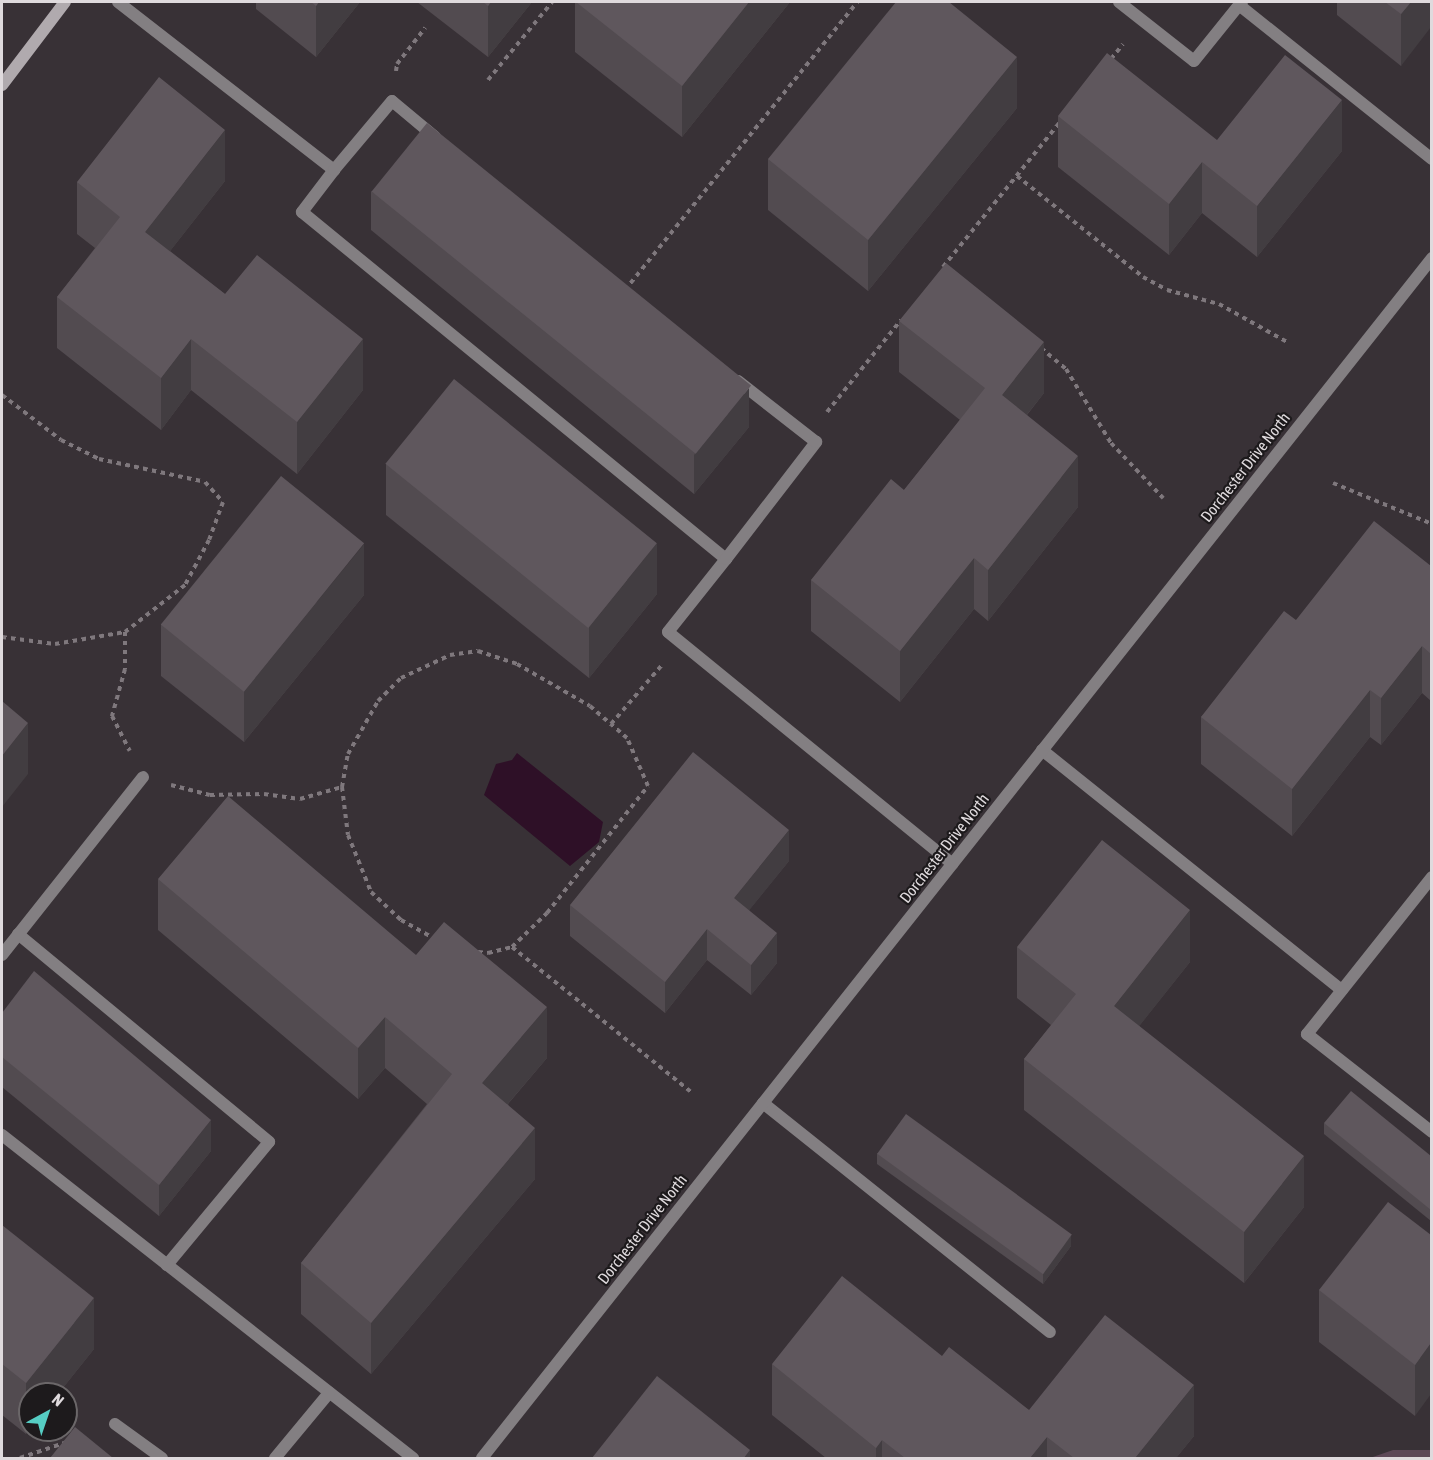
<!DOCTYPE html>
<html>
<head>
<meta charset="utf-8">
<style>
	body { margin:0 }
	#map { position:relative; width:1433px; height:1460px; overflow:hidden; background:#383136; font-family:"Asap Condensed",sans-serif }
	div>[style] { position:absolute }
	[style*='--x'] { left:calc(var(--x)*1px); top:calc(var(--y)*1px); width:calc(var(--w)*1px); rotate:calc(var(--a)*1deg) }
	.green>* { inset:0; background:#5d4857 }
	.water>* { inset:0; background:#2e1027 }
	.path>* { height:4px; margin-top:-2px; transform-origin:0; background:repeating-linear-gradient(90deg,#7f787d 0 4.5px,transparent 0 9px) }
	.lane>* { height:12px; margin:-6px; padding:0 6px; transform-origin:6px; border-radius:6px; background:#837f82 }
	.street>* { height:12px; margin:-6px; padding:0 6px; transform-origin:6px; border-radius:6px; background:#837f82 }
	.secondary>* { height:12px; margin:-6px; padding:0 6px; transform-origin:6px; border-radius:6px; background:#b0aaae }
	.wall>* { inset:0; background:#524b50 }
	.shaded-wall>* { inset:0; background:#423d41 }
	.building>* { inset:0; background:#5f575d; transform-origin:0 0 }
	span { translate:-50% -50%; white-space:nowrap; text-align:center; line-height:1.15; -webkit-text-stroke:4.5px #1d1a1c; paint-order:stroke }
	.street-label { font-size:16px; color:#dfdadd }
	.frame { position:absolute; inset:0; border:3px solid #dfdadd; pointer-events:none }
	.north { position:absolute; left:18px; top:1382px; width:60px; height:60px; box-sizing:border-box; background:#1d1a1c; border:2px solid #6b6769; border-radius:50%; rotate:40deg; font-size:16px; font-weight:700; line-height:24px; text-align:center; color:#dfdadd }
	.north::after { content:''; display:block; margin:auto; width:21px; height:27px; background:#56cec4; clip-path:polygon(50% 0,100% 100%,50% 72%,0 100%) }
</style>
</head>
<body>
<div id="map">
	<div class="green">
		<i style="clip-path:polygon(1393px 1450px,1431px 1450px,1431px 1458px,1370px 1458px)"></i>
	</div>
	<div class="water">
		<i style="clip-path:polygon(517px 753px,603px 822px,599px 842px,570px 866px,484px 795px,496px 764px,512px 760px)"></i>
	</div>
	<div class="path">
		<i style="--x:1111;--y:59;--w:19;--a:-51"></i>
		<i style="--x:396;--y:71;--w:7;--a:-82"></i>
		<i style="--x:397;--y:64;--w:46;--a:-52.1"></i>
		<i style="--x:488;--y:80;--w:101;--a:-50.6"></i>
		<i style="--x:1017;--y:176;--w:161;--a:38.7"></i>
		<i style="--x:1143;--y:277;--w:27;--a:28"></i>
		<i style="--x:1167;--y:290;--w:54;--a:15.1"></i>
		<i style="--x:1219;--y:304;--w:78;--a:29.2"></i>
		<i style="--x:943;--y:267;--w:188;--a:-51.1"></i>
		<i style="--x:625;--y:290;--w:370;--a:-51.1"></i>
		<i style="--x:1041;--y:348;--w:33;--a:40"></i>
		<i style="--x:1066;--y:369;--w:87;--a:58.7"></i>
		<i style="--x:1111;--y:443;--w:76;--a:46.6"></i>
		<i style="--x:2;--y:395;--w:74;--a:37.3"></i>
		<i style="--x:61;--y:440;--w:42;--a:26.6"></i>
		<i style="--x:99;--y:459;--w:108;--a:12.2"></i>
		<i style="--x:205;--y:482;--w:27;--a:48"></i>
		<i style="--x:223;--y:502;--w:40;--a:110.2"></i>
		<i style="--x:209;--y:540;--w:51;--a:118.1"></i>
		<i style="--x:185;--y:585;--w:76;--a:141.9"></i>
		<i style="--x:125;--y:632;--w:37;--a:90"></i>
		<i style="--x:125;--y:669;--w:49;--a:105.5"></i>
		<i style="--x:112;--y:716;--w:39;--a:63"></i>
		<i style="--x:827;--y:412;--w:118;--a:-51.2"></i>
		<i style="--x:1333;--y:483;--w:107;--a:22.5"></i>
		<i style="--x:2;--y:637;--w:53;--a:7.5"></i>
		<i style="--x:55;--y:644;--w:71;--a:-9.7"></i>
		<i style="--x:171;--y:785;--w:40;--a:14.4"></i>
		<i style="--x:210;--y:795;--w:54;--a:-1.1"></i>
		<i style="--x:264;--y:794;--w:36;--a:8"></i>
		<i style="--x:300;--y:799;--w:44;--a:-15.9"></i>
		<i style="--x:342;--y:787;--w:34;--a:-80"></i>
		<i style="--x:348;--y:754;--w:61;--a:-60.5"></i>
		<i style="--x:378;--y:701;--w:33;--a:-45"></i>
		<i style="--x:401;--y:678;--w:54;--a:-25.1"></i>
		<i style="--x:450;--y:655;--w:28;--a:-8"></i>
		<i style="--x:478;--y:651;--w:41;--a:18.4"></i>
		<i style="--x:517;--y:664;--w:84;--a:29.9"></i>
		<i style="--x:590;--y:706;--w:28;--a:41"></i>
		<i style="--x:611;--y:724;--w:78;--a:-49.2"></i>
		<i style="--x:342;--y:787;--w:48;--a:82.9"></i>
		<i style="--x:348;--y:835;--w:61;--a:68"></i>
		<i style="--x:371;--y:892;--w:41;--a:43"></i>
		<i style="--x:401;--y:920;--w:37;--a:29"></i>
		<i style="--x:512;--y:947;--w:232;--a:39"></i>
		<i style="--x:478;--y:952;--w:10;--a:6"></i>
		<i style="--x:488;--y:953;--w:25;--a:-14"></i>
		<i style="--x:512;--y:947;--w:49;--a:-44.2"></i>
		<i style="--x:547;--y:913;--w:162;--a:-51.5"></i>
		<i style="--x:648;--y:786;--w:52;--a:-113.6"></i>
		<i style="--x:627;--y:738;--w:21;--a:-139"></i>
		<i style="--x:20;--y:1458;--w:50;--a:-18.8"></i>
	</div>
	<div class="lane">
		<i style="--x:118;--y:2;--w:274;--a:37.9"></i>
		<i style="--x:334;--y:170;--w:53;--a:127.3"></i>
		<i style="--x:302;--y:212;--w:548;--a:39.3"></i>
		<i style="--x:726;--y:559;--w:93;--a:128.5"></i>
		<i style="--x:668;--y:632;--w:367;--a:39.2"></i>
		<i style="--x:1119;--y:2;--w:95;--a:38.2"></i>
		<i style="--x:1194;--y:61;--w:72;--a:-51.2"></i>
		<i style="--x:1242;--y:2;--w:4;--a:135"></i>
		<i style="--x:1239;--y:5;--w:247;--a:38.6"></i>
		<i style="--x:334;--y:170;--w:90;--a:-50"></i>
		<i style="--x:392;--y:101;--w:56;--a:39.9"></i>
		<i style="--x:726;--y:559;--w:148;--a:-52.4"></i>
		<i style="--x:816;--y:442;--w:99;--a:-142"></i>
		<i style="--x:1042;--y:750;--w:384;--a:38.7"></i>
		<i style="--x:1432;--y:877;--w:201;--a:128.5"></i>
		<i style="--x:1307;--y:1034;--w:159;--a:38.1"></i>
		<i style="--x:18;--y:934;--w:326;--a:39.6"></i>
		<i style="--x:269;--y:1142;--w:160;--a:129.7"></i>
		<i style="--x:2;--y:955;--w:227;--a:-51.6"></i>
		<i style="--x:763;--y:1103;--w:367;--a:38.6"></i>
		<i style="--x:2;--y:1135;--w:523;--a:38.16"></i>
		<i style="--x:115;--y:1424;--w:58;--a:35.9"></i>
		<i style="--x:275;--y:1458;--w:85;--a:-50.3"></i>
	</div>
	<div class="street">
		<i style="--x:482;--y:1458;--w:1531;--a:-51.63"></i>
	</div>
	<div class="secondary">
		<i style="--x:2;--y:85;--w:104;--a:-52.8"></i>
	</div>
	<div class="wall">
		<i style="clip-path:polygon(256px 2px,360px 2px,316px 57px,256px 9px)"></i>
		<i style="clip-path:polygon(417px 2px,532px 2px,488px 57px)"></i>
		<i style="clip-path:polygon(575px 2px,790px 2px,682px 137px,575px 52px)"></i>
		<i style="clip-path:polygon(1337px 2px,1431px 2px,1401px 66px,1337px 15px)"></i>
		<i style="clip-path:polygon(1017px 108px,868px 291px,768px 210px,768px 159px)"></i>
		<i style="clip-path:polygon(1058px 116px,1217px 140px,1342px 151px,1257px 257px,1202px 213px,1169px 255px,1058px 167px)"></i>
		<i style="clip-path:polygon(225px 181px,170px 251px,225px 294px,363px 390px,297px 474px,191px 390px,161px 430px,57px 348px,57px 297px,95px 248px,77px 234px,77px 182px)"></i>
		<i style="clip-path:polygon(371px 191px,749px 427px,694px 494px,371px 230px)"></i>
		<i style="clip-path:polygon(899px 321px,1044px 393px,1027px 415px,1078px 507px,988px 621px,974px 609px,900px 702px,811px 631px,811px 580px,904px 490px,960px 420px,899px 372px)"></i>
		<i style="clip-path:polygon(386px 464px,657px 594px,589px 678px,386px 515px)"></i>
		<i style="clip-path:polygon(1431px 566px,1431px 701px,1422px 693px,1381px 745px,1370px 737px,1292px 836px,1201px 764px,1201px 717px,1296px 620px)"></i>
		<i style="clip-path:polygon(364px 595px,244px 742px,161px 676px,161px 624px)"></i>
		<i style="clip-path:polygon(789px 861px,749px 910px,777px 963px,751px 995px,707px 960px,665px 1013px,570px 936px,570px 905px)"></i>
		<i style="clip-path:polygon(158px 879px,416px 955px,547px 1058px,508px 1104px,535px 1179px,371px 1374px,301px 1314px,301px 1263px,427px 1104px,385px 1068px,358px 1099px,158px 930px)"></i>
		<i style="clip-path:polygon(1017px 947px,1190px 962px,1139px 1026px,1304px 1207px,1244px 1283px,1024px 1110px,1024px 1059px,1051px 1025px,1017px 998px)"></i>
		<i style="clip-path:polygon(2px 1013px,211px 1151px,159px 1216px,2px 1087px)"></i>
		<i style="clip-path:polygon(1324px 1123px,1431px 1156px,1431px 1221px,1324px 1134px)"></i>
		<i style="clip-path:polygon(877px 1153px,1071px 1246px,1043px 1284px,877px 1164px)"></i>
		<i style="clip-path:polygon(2px 1225px,94px 1349px,26px 1434px,2px 1415px)"></i>
		<i style="clip-path:polygon(1431px 1235px,1415px 1416px,1319px 1342px,1319px 1290px)"></i>
		<i style="clip-path:polygon(942px 1356px,1029px 1410px,1194px 1436px,1176px 1458px,826px 1458px,772px 1415px,772px 1364px)"></i>
	</div>
	<div class="shaded-wall">
		<i style="clip-path:polygon(319px 2px,360px 2px,316px 57px,316px 6px)"></i>
		<i style="clip-path:polygon(491px 2px,532px 2px,488px 57px,488px 6px)"></i>
		<i style="clip-path:polygon(749px 2px,790px 2px,682px 137px,682px 86px)"></i>
		<i style="clip-path:polygon(1411px 2px,1431px 2px,1431px 27px,1401px 66px,1401px 14px)"></i>
		<i style="clip-path:polygon(1017px 57px,1017px 108px,868px 291px,868px 240px)"></i>
		<i style="clip-path:polygon(1342px 100px,1342px 151px,1257px 257px,1257px 206px)"></i>
		<i style="clip-path:polygon(225px 130px,225px 181px,145px 283px,145px 232px)"></i>
		<i style="clip-path:polygon(1202px 162px,1202px 213px,1169px 255px,1169px 204px)"></i>
		<i style="clip-path:polygon(191px 339px,191px 390px,161px 430px,161px 378px)"></i>
		<i style="clip-path:polygon(363px 339px,363px 390px,297px 474px,297px 422px)"></i>
		<i style="clip-path:polygon(1044px 342px,1044px 393px,1002px 446px,1002px 395px)"></i>
		<i style="clip-path:polygon(749px 388px,749px 427px,694px 494px,694px 455px)"></i>
		<i style="clip-path:polygon(1078px 456px,1078px 507px,988px 621px,988px 570px)"></i>
		<i style="clip-path:polygon(657px 543px,657px 594px,589px 678px,589px 627px)"></i>
		<i style="clip-path:polygon(364px 544px,364px 595px,244px 742px,244px 691px)"></i>
		<i style="clip-path:polygon(974px 558px,974px 609px,900px 702px,900px 651px)"></i>
		<i style="clip-path:polygon(1422px 646px,1422px 693px,1381px 745px,1381px 698px)"></i>
		<i style="clip-path:polygon(1370px 690px,1370px 737px,1292px 836px,1292px 789px)"></i>
		<i style="clip-path:polygon(28px 723px,28px 774px,2px 807px,2px 756px)"></i>
		<i style="clip-path:polygon(789px 830px,789px 861px,734px 929px,734px 898px)"></i>
		<i style="clip-path:polygon(1190px 910px,1190px 962px,1114px 1058px,1114px 1006px)"></i>
		<i style="clip-path:polygon(707px 929px,707px 960px,665px 1013px,665px 982px)"></i>
		<i style="clip-path:polygon(777px 933px,777px 963px,751px 995px,751px 965px)"></i>
		<i style="clip-path:polygon(547px 1007px,547px 1058px,482px 1134px,482px 1083px)"></i>
		<i style="clip-path:polygon(385px 1017px,385px 1068px,358px 1099px,358px 1048px)"></i>
		<i style="clip-path:polygon(211px 1120px,211px 1151px,159px 1216px,159px 1185px)"></i>
		<i style="clip-path:polygon(535px 1128px,535px 1179px,371px 1374px,371px 1323px)"></i>
		<i style="clip-path:polygon(1304px 1156px,1304px 1207px,1244px 1283px,1244px 1232px)"></i>
		<i style="clip-path:polygon(1071px 1235px,1071px 1246px,1043px 1284px,1043px 1273px)"></i>
		<i style="clip-path:polygon(94px 1298px,94px 1349px,58px 1394px,30px 1394px,30px 1430px,26px 1434px,26px 1383px)"></i>
		<i style="clip-path:polygon(1431px 1343px,1431px 1394px,1415px 1416px,1415px 1365px)"></i>
		<i style="clip-path:polygon(1194px 1385px,1194px 1436px,1176px 1458px,1135px 1458px)"></i>
		<i style="clip-path:polygon(1047px 1437px,1047px 1458px,1030px 1458px)"></i>
		<i style="clip-path:polygon(882px 1440px,882px 1458px,876px 1458px,876px 1448px)"></i>
		<i style="clip-path:polygon(750px 1450px,750px 1458px,744px 1458px)"></i>
	</div>
	<div class="building">
		<i style="clip-path:polygon(311px 2px,319px 2px,316px 6px)"></i>
		<i style="clip-path:polygon(483px 2px,491px 2px,488px 6px)"></i>
		<i style="clip-path:polygon(576px 2px,749px 2px,682px 86px)"></i>
		<i style="clip-path:polygon(896px 2px,949px 2px,1017px 57px,868px 240px,768px 159px)"></i>
		<i style="clip-path:polygon(1385px 2px,1411px 2px,1401px 14px)"></i>
		<i style="clip-path:polygon(1107px 53px,1217px 140px,1285px 55px,1342px 100px,1257px 206px,1202px 162px,1169px 204px,1058px 116px)"></i>
		<i style="clip-path:polygon(159px 77px,225px 130px,145px 232px,225px 294px,257px 255px,363px 339px,297px 422px,191px 339px,161px 378px,57px 297px,120px 217px,77px 182px)"></i>
		<i style="left:427px;top:123px;width:417px;height:88px;rotate:39deg"></i>
		<i style="clip-path:polygon(946px 263px,1044px 342px,1002px 395px,1078px 456px,988px 570px,974px 558px,900px 651px,811px 580px,891px 479px,904px 490px,985px 388px,899px 321px)"></i>
		<i style="left:454px;top:379px;width:261px;height:109px;rotate:39deg"></i>
		<i style="left:281px;top:476px;width:107px;height:191px;rotate:39deg"></i>
		<i style="clip-path:polygon(1374px 521px,1431px 566px,1431px 654px,1422px 646px,1381px 698px,1370px 690px,1292px 789px,1201px 717px,1284px 611px,1296px 620px)"></i>
		<i style="clip-path:polygon(2px 701px,28px 723px,2px 756px)"></i>
		<i style="clip-path:polygon(693px 752px,789px 830px,734px 898px,777px 933px,751px 965px,707px 929px,665px 982px,570px 905px)"></i>
		<i style="clip-path:polygon(228px 796px,416px 955px,444px 922px,547px 1007px,482px 1083px,535px 1128px,371px 1323px,301px 1263px,452px 1074px,385px 1017px,358px 1048px,158px 879px)"></i>
		<i style="clip-path:polygon(1102px 840px,1190px 910px,1114px 1006px,1304px 1156px,1244px 1232px,1024px 1059px,1076px 994px,1017px 947px)"></i>
		<i style="clip-path:polygon(34px 971px,211px 1120px,159px 1185px,2px 1057px,2px 1013px)"></i>
		<i style="clip-path:polygon(1351px 1091px,1431px 1156px,1431px 1210px,1324px 1123px)"></i>
		<i style="left:906px;top:1114px;width:205px;height:49px;rotate:36deg"></i>
		<i style="clip-path:polygon(1388px 1202px,1431px 1235px,1431px 1343px,1415px 1365px,1319px 1290px)"></i>
		<i style="clip-path:polygon(2px 1225px,94px 1298px,26px 1383px,2px 1364px)"></i>
		<i style="clip-path:polygon(842px 1276px,942px 1356px,949px 1347px,1029px 1410px,1105px 1315px,1194px 1385px,1135px 1458px,1074px 1458px,1047px 1437px,1030px 1458px,905px 1458px,882px 1440px,876px 1448px,772px 1364px)"></i>
		<i style="clip-path:polygon(657px 1376px,750px 1450px,744px 1458px,592px 1458px)"></i>
		<i style="clip-path:polygon(75px 1427px,113px 1458px,50px 1458px)"></i>
	</div>
	<div class="street-label">
		<span style="left:1245px;top:467px;rotate:-52deg">Dorchester Drive North</span>
		<span style="left:944px;top:848px;rotate:-52deg">Dorchester Drive North</span>
		<span style="left:642px;top:1229px;rotate:-52deg">Dorchester Drive North</span>
	</div>
	<div class="frame"></div>
	<div class="north">N</div>
</div>
</body>
</html>
